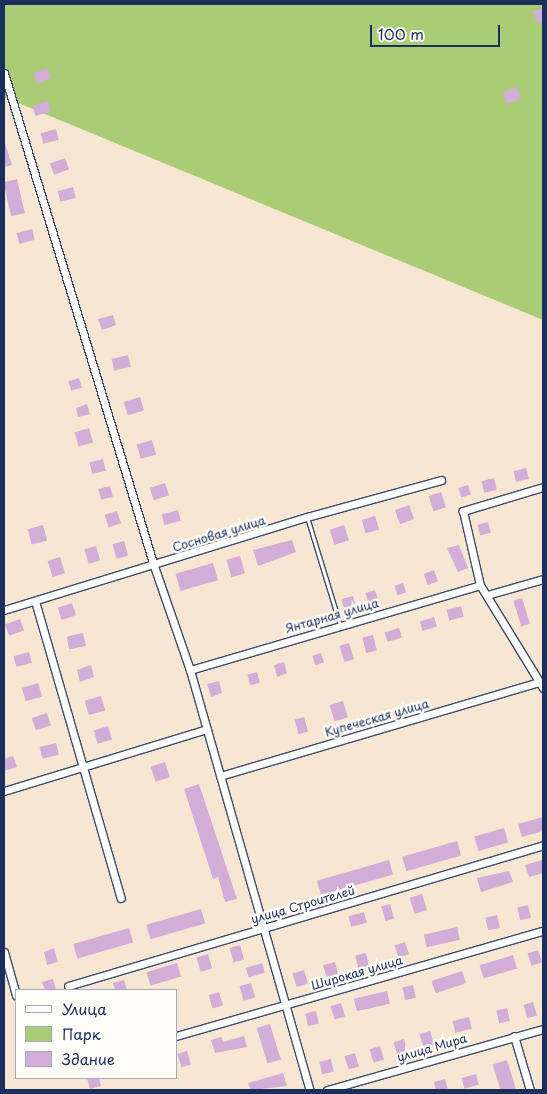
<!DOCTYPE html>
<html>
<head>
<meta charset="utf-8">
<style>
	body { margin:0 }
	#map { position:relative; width:547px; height:1094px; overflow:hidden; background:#f7e7d2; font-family:"Playpen Sans",sans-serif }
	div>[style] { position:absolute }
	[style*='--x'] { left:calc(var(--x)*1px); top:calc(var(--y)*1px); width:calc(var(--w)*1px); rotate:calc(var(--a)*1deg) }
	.green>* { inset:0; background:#a9cc75 }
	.building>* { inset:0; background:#d2add7; transform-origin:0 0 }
	.roads { filter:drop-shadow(1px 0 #3c4b6f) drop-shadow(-1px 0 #3c4b6f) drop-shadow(0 1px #3c4b6f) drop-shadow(0 -1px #3c4b6f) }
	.service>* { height:3px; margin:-1.5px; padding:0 1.5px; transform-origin:1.5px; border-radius:1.5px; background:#fff }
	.minor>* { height:7px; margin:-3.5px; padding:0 3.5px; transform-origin:3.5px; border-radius:3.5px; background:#fff }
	span { translate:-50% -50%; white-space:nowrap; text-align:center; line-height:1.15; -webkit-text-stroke:5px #fdfcf7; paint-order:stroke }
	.street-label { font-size:12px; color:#1b2f5e }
	.frame { position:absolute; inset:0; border:5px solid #1b2f5e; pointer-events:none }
	.legend { position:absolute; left:15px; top:989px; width:162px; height:90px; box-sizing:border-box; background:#fdfcf7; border:1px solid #a3aaba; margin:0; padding:6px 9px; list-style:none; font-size:15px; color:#1b2f5e }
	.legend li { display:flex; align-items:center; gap:10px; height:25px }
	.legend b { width:25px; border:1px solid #a3aaba }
	.scale { position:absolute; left:370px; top:25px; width:130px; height:22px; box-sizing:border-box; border:2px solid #1b2f5e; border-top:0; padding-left:6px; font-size:15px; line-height:18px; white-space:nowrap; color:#1b2f5e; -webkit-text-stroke:4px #fdfcf7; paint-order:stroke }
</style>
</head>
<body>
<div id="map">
	<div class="green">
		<i style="clip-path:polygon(4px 4px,543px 4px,543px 320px,4px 97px)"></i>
	</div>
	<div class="building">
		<i style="clip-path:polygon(543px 8px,543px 22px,537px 24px,533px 11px)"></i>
		<i style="left:47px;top:68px;width:11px;height:15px;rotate:68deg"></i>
		<i style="left:517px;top:87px;width:13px;height:15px;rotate:72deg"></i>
		<i style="left:48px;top:101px;width:11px;height:16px;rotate:75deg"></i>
		<i style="left:56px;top:129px;width:11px;height:16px;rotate:75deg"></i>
		<i style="clip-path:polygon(5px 143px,12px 165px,4px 167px,4px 144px)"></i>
		<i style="left:65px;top:158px;width:12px;height:16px;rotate:70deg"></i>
		<i style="left:17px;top:179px;width:35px;height:14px;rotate:77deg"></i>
		<i style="left:73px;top:187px;width:11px;height:16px;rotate:75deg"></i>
		<i style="left:32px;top:229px;width:11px;height:16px;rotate:75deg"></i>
		<i style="clip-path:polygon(113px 315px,116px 325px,102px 330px,98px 319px)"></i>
		<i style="left:128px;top:355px;width:12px;height:17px;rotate:76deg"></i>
		<i style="left:79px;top:378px;width:10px;height:11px;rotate:73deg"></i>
		<i style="left:140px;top:397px;width:14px;height:17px;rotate:73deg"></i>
		<i style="clip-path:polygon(87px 404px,90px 414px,78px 417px,76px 408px)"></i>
		<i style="left:89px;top:428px;width:15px;height:15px;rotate:74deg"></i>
		<i style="left:152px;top:440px;width:15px;height:16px;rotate:74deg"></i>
		<i style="left:103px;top:459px;width:12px;height:14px;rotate:76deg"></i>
		<i style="left:526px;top:468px;width:11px;height:13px;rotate:75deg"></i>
		<i style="left:494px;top:478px;width:12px;height:13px;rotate:76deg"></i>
		<i style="left:165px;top:483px;width:13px;height:16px;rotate:72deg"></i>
		<i style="left:468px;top:485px;width:10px;height:10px;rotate:73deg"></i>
		<i style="left:110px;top:486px;width:11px;height:12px;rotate:75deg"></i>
		<i style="left:441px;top:492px;width:16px;height:13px;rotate:72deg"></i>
		<i style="left:409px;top:505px;width:15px;height:15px;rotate:70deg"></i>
		<i style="left:178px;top:510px;width:11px;height:17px;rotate:75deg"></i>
		<i style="left:117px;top:511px;width:13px;height:13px;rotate:72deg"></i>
		<i style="left:375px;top:516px;width:14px;height:14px;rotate:73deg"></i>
		<i style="left:488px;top:522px;width:11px;height:11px;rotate:75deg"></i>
		<i style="left:43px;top:525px;width:16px;height:16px;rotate:75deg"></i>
		<i style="left:344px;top:525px;width:16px;height:15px;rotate:72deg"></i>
		<i style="clip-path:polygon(292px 540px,296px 552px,258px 566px,253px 550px)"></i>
		<i style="left:124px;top:541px;width:15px;height:12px;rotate:74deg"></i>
		<i style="clip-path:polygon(459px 545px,468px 568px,458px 572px,447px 548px)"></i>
		<i style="left:96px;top:546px;width:15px;height:12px;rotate:74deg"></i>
		<i style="left:240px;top:556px;width:18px;height:14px;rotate:74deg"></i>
		<i style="left:60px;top:557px;width:17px;height:13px;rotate:73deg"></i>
		<i style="left:213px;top:563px;width:18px;height:39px;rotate:74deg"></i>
		<i style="left:434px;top:570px;width:12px;height:11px;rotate:70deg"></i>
		<i style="left:403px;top:583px;width:10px;height:9px;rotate:73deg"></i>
		<i style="left:375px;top:590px;width:9px;height:10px;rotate:72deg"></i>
		<i style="left:353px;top:596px;width:11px;height:12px;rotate:75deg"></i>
		<i style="left:522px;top:598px;width:27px;height:9px;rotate:73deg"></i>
		<i style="left:72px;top:603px;width:13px;height:15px;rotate:72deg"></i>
		<i style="left:461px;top:606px;width:11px;height:15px;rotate:75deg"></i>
		<i style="left:434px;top:617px;width:10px;height:15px;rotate:73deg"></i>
		<i style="left:20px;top:619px;width:12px;height:16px;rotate:70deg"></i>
		<i style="left:399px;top:628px;width:10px;height:15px;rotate:73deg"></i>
		<i style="left:83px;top:633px;width:13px;height:17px;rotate:77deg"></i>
		<i style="left:373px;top:635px;width:16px;height:11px;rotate:76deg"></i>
		<i style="left:349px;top:643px;width:17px;height:10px;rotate:73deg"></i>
		<i style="left:29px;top:652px;width:11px;height:16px;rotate:75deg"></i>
		<i style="left:321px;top:653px;width:10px;height:9px;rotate:73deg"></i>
		<i style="clip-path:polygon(284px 662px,287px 673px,277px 677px,274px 665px)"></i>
		<i style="clip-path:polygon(91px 665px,94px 677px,80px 682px,77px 670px)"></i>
		<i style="left:257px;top:672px;width:11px;height:10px;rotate:75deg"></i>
		<i style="clip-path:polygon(219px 681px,222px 693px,211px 697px,207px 684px)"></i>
		<i style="left:38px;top:683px;width:14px;height:17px;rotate:73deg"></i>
		<i style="left:101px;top:696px;width:15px;height:17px;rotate:74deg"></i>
		<i style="left:343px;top:701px;width:17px;height:14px;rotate:73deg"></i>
		<i style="left:47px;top:713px;width:13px;height:16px;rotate:72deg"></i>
		<i style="left:304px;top:717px;width:15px;height:10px;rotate:74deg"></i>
		<i style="left:108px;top:726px;width:14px;height:15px;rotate:73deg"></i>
		<i style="left:56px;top:743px;width:12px;height:17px;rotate:76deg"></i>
		<i style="clip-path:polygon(13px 756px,17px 767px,4px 771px,4px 759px)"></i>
		<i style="left:165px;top:762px;width:16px;height:15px;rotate:72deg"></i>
		<i style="clip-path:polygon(199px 784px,237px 899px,225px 902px,218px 877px,213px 879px,184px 789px)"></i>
		<i style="clip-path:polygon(543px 817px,543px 831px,522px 837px,518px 824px)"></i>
		<i style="left:504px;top:828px;width:15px;height:31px;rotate:74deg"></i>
		<i style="left:457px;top:841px;width:15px;height:57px;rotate:74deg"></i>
		<i style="left:389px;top:860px;width:15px;height:75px;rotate:74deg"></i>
		<i style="clip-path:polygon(542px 860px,543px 873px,529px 877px,525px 865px)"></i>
		<i style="clip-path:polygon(509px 871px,513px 882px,481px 892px,477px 878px)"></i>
		<i style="left:422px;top:894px;width:17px;height:13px;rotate:73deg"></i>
		<i style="left:390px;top:904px;width:15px;height:9px;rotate:74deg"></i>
		<i style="left:528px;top:905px;width:13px;height:11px;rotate:77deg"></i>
		<i style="left:201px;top:909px;width:15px;height:57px;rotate:74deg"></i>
		<i style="left:364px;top:912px;width:11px;height:16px;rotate:75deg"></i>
		<i style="left:497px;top:915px;width:13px;height:12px;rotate:77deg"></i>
		<i style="left:457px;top:927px;width:13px;height:34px;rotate:77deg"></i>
		<i style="left:129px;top:928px;width:15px;height:58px;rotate:74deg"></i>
		<i style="left:405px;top:942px;width:13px;height:11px;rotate:72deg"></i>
		<i style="left:240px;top:945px;width:15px;height:11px;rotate:74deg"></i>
		<i style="clip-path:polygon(54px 948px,58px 962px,47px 965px,44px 952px)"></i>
		<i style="left:538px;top:950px;width:13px;height:11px;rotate:72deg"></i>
		<i style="left:366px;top:953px;width:13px;height:11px;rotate:77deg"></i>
		<i style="left:208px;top:954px;width:15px;height:12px;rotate:74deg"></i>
		<i style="left:513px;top:955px;width:14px;height:35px;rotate:73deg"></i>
		<i style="clip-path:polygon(335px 962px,338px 974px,327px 978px,323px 965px)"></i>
		<i style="left:177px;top:963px;width:14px;height:32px;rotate:73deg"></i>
		<i style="left:262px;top:963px;width:10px;height:17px;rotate:73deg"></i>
		<i style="left:304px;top:970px;width:14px;height:12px;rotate:73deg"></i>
		<i style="left:462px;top:971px;width:13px;height:32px;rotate:72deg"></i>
		<i style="clip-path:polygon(53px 979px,56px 990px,45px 990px,42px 982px)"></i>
		<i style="clip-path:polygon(124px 980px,127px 990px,115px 990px,113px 983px)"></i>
		<i style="left:251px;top:983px;width:15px;height:12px;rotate:74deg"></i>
		<i style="left:413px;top:985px;width:13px;height:11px;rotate:77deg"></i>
		<i style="left:387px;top:991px;width:13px;height:34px;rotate:77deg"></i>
		<i style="left:219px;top:992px;width:14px;height:11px;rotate:73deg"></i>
		<i style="left:533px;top:1002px;width:14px;height:10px;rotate:73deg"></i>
		<i style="left:341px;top:1003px;width:14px;height:11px;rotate:73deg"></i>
		<i style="left:507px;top:1008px;width:13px;height:11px;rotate:77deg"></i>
		<i style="left:316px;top:1011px;width:13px;height:11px;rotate:77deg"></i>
		<i style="left:469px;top:1017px;width:12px;height:17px;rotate:76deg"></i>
		<i style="left:270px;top:1024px;width:37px;height:14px;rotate:73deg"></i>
		<i style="left:430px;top:1031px;width:14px;height:11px;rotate:73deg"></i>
		<i style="clip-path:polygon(244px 1036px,247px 1047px,215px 1053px,211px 1040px,221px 1037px,223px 1042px)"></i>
		<i style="left:404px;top:1039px;width:14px;height:11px;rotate:73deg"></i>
		<i style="left:380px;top:1046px;width:14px;height:11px;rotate:73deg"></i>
		<i style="left:187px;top:1051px;width:14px;height:10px;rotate:73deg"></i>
		<i style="left:355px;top:1053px;width:14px;height:11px;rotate:73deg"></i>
		<i style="left:331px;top:1059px;width:13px;height:12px;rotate:77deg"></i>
		<i style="left:507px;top:1060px;width:30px;height:15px;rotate:73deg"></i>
		<i style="clip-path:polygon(283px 1073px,287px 1086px,251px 1090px,248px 1083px)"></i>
		<i style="left:476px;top:1074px;width:11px;height:15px;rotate:75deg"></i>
		<i style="clip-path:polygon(87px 1078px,99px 1078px,101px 1086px,90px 1089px)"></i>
		<i style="clip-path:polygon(445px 1079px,448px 1090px,436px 1090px,434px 1082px)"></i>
	</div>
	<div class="roads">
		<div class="service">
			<i style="--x:307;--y:517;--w:113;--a:73"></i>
		</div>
		<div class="minor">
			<i style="--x:4;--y:73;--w:515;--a:73.08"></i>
			<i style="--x:154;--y:566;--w:110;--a:70.9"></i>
			<i style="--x:190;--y:670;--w:437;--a:74.1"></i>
			<i style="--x:543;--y:487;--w:84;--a:163.3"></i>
			<i style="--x:463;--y:511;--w:76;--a:77.1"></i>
			<i style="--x:480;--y:585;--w:121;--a:58.5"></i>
			<i style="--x:487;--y:595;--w:58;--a:-15.9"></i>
			<i style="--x:35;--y:601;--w:309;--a:73.9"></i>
			<i style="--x:4;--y:610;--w:317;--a:-17.1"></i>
			<i style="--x:307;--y:517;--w:139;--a:-15.4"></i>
			<i style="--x:190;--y:670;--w:302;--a:-16.3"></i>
			<i style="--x:220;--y:776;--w:333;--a:-16.4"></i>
			<i style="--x:4;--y:791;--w:212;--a:-17"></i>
			<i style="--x:4;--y:952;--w:45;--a:74.4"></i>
			<i style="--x:68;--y:986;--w:495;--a:-16.5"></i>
			<i style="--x:176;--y:1036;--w:382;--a:-16"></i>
			<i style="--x:514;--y:1036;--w:56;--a:73.5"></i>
			<i style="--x:327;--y:1090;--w:224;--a:-15.8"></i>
		</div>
	</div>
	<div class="street-label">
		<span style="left:219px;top:534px;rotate:-17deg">Сосновая улица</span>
		<span style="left:332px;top:616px;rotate:-16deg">Янтарная улица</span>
		<span style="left:377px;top:718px;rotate:-16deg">Купеческая улица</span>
		<span style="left:303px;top:905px;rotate:-16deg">улица Строителей</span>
		<span style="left:357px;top:973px;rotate:-16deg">Широкая улица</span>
		<span style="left:432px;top:1048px;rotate:-16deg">улица Мира</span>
	</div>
	<div class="frame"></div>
	<ul class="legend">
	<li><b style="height:6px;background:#fff"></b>Улица</li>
	<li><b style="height:14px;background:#a9cc75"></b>Парк</li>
	<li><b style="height:14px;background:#d2add7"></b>Здание</li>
	</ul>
	<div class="scale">100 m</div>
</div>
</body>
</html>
